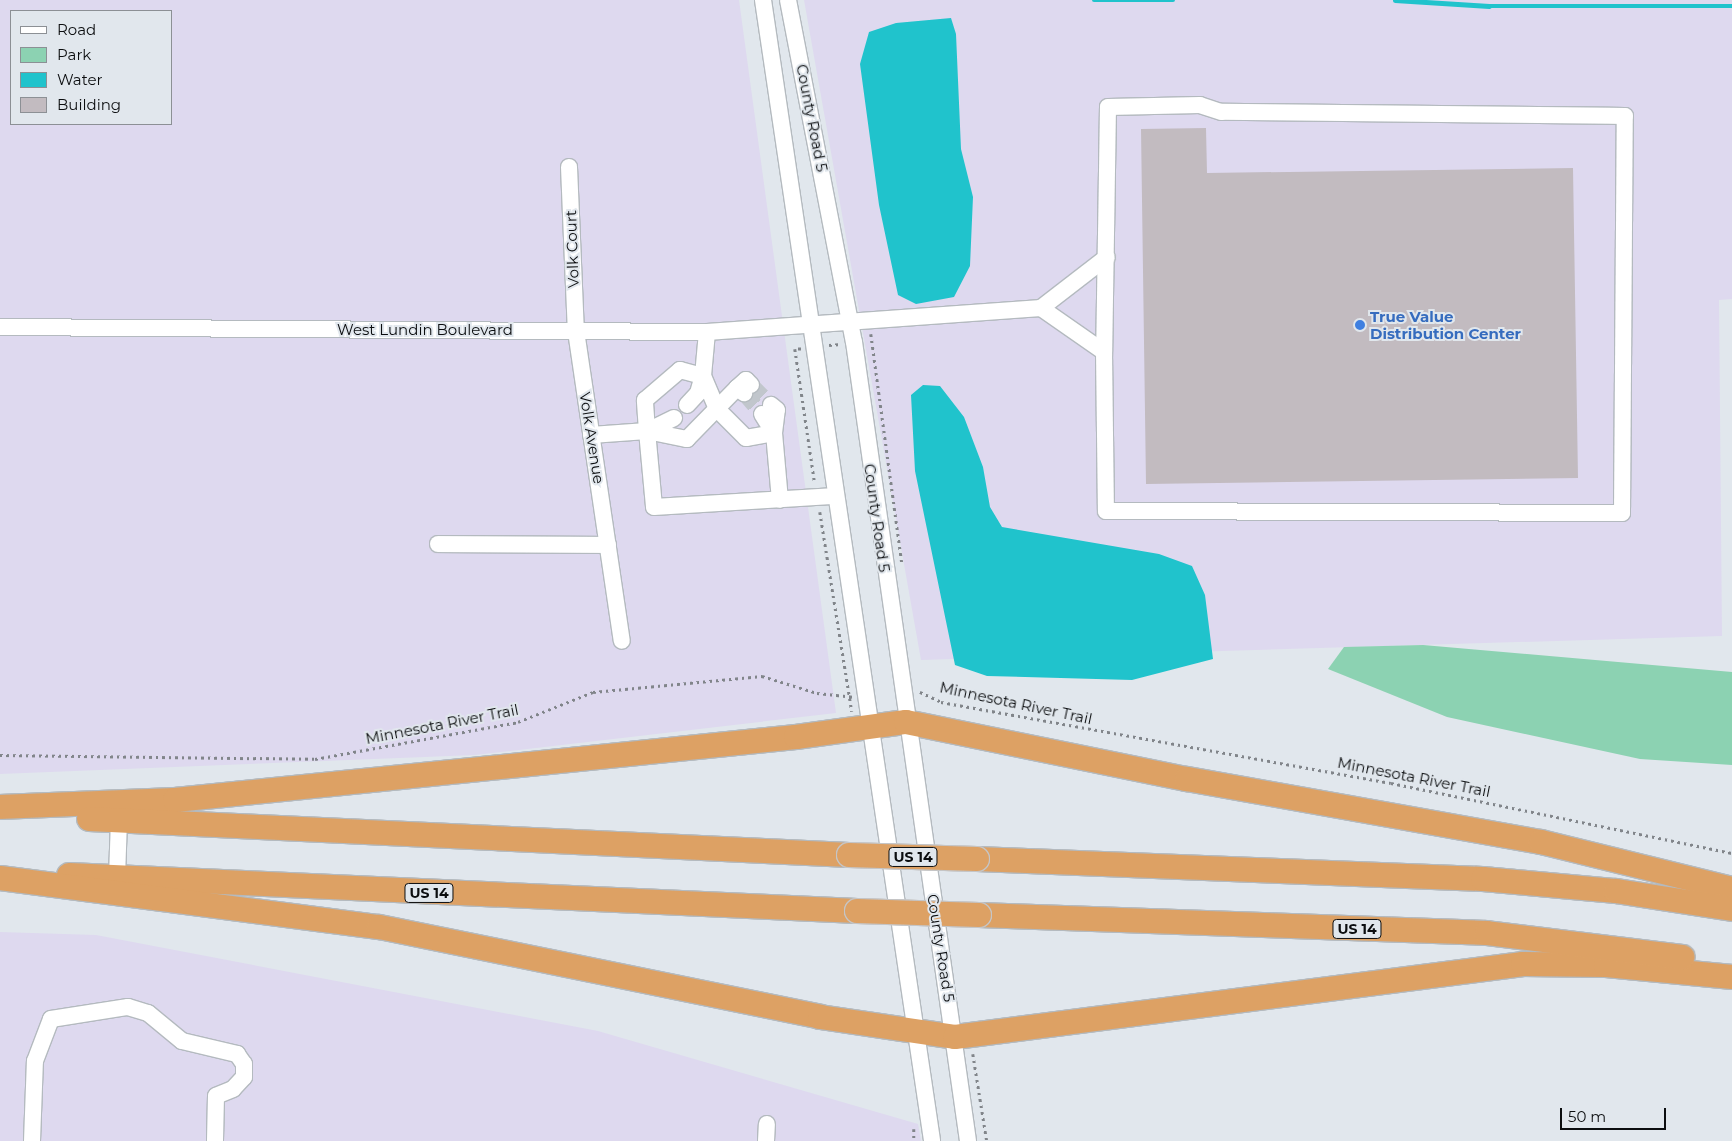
<!DOCTYPE html>
<html>
<head>
<meta charset="utf-8">
<style>
	body { margin:0 }
	#map { position:relative; width:1732px; height:1141px; overflow:hidden; background:#e1e7ed; font-family:Montserrat,sans-serif }
	div>[style] { position:absolute }
	[style*='--x'] { left:calc(var(--x)*1px); top:calc(var(--y)*1px); width:calc(var(--w)*1px); rotate:calc(var(--a)*1deg) }
	.industrial>* { inset:0; background:#ded9ef }
	.green>* { inset:0; background:#8cd2b2 }
	.water>* { inset:0; background:#20c3cc }
	.stream>* { height:4.5px; margin:-2.25px; padding:0 2.25px; transform-origin:2.25px; border-radius:2.25px; background:#20c3cc }
	.building>* { inset:0; background:#c2bbc0 }
	.minor-tunnel>* { height:16px; margin-top:-8px; transform-origin:0; background:repeating-linear-gradient(90deg,#c1c6cc 0 16px,transparent 0 24px) }
	.path>* { height:2.5px; margin-top:-1.25px; transform-origin:0; background:repeating-linear-gradient(90deg,#81858a 0 2.5px,transparent 0 6.5px) }
	.roads { filter:drop-shadow(1px 0 #b4babf) drop-shadow(-1px 0 #b4babf) drop-shadow(0 1px #b4babf) drop-shadow(0 -1px #b4babf) }
	.minor>* { height:16px; margin:-8px; padding:0 8px; transform-origin:8px; border-radius:8px; background:#fff }
	.highway>* { height:24px; margin:-12px; padding:0 12px; transform-origin:12px; border-radius:12px; background:#dda164 }
	.bridges { filter:drop-shadow(1px 0 #c5c5c6) drop-shadow(-1px 0 #c5c5c6) drop-shadow(0 1px #c5c5c6) drop-shadow(0 -1px #c5c5c6) }
	.highway-bridge>* { height:24px; margin:-12px; padding:0 12px; transform-origin:12px; border-radius:12px; background:#dda164 }
	.dots>* { width:14px; height:14px; translate:-50% -50%; box-sizing:border-box; border:2px solid #e1e7ed; border-radius:50% }
	span { translate:-50% -50%; white-space:nowrap; text-align:center; line-height:1.15; -webkit-text-stroke:4px #e1e7ed; paint-order:stroke }
	.shield-label span { padding:1px 4px; background:#e1e7ed; border:1px solid; border-radius:4px; -webkit-text-stroke-width:0 }
	.shield-label { font-size:14px; color:#0c0e10; font-weight:700 }
	.street-label { font-size:15px; color:#0c0e10 }
	.shop-label { font-size:15px; color:#366cbe; font-weight:700 }
	.left { translate:0 -50%; text-align:left }
	.legend { position:absolute; left:10px; top:10px; width:162px; height:115px; box-sizing:border-box; background:#e1e7ed; border:1px solid #8c9095; margin:0; padding:6px 9px; list-style:none; font-size:15px; color:#0c0e10 }
	.legend li { display:flex; align-items:center; gap:10px; height:25px }
	.legend b { width:25px; border:1px solid #8c9095 }
	.scale { position:absolute; left:1560px; top:1108px; width:106px; height:22px; box-sizing:border-box; border:2px solid #0c0e10; border-top:0; padding-left:6px; font-size:15px; line-height:18px; white-space:nowrap; color:#0c0e10; -webkit-text-stroke:4px #e1e7ed; paint-order:stroke }
</style>
</head>
<body>
<div id="map">
	<div class="industrial">
		<i style="clip-path:polygon(evenodd,0 0,739px 0,836px 713px,475px 755px,0 774px,0 0,11px 11px,171px 11px,171px 124px,11px 124px,11px 11px)"></i>
		<i style="clip-path:polygon(804px 0,1732px 0,1732px 299px,1719px 300px,1722px 636px,921px 660px)"></i>
		<i style="clip-path:polygon(0 932px,96px 935px,598px 1031px,918px 1124px,921px 1141px,0 1141px)"></i>
	</div>
	<div class="green">
		<i style="clip-path:polygon(1423px 645px,1732px 672px,1732px 765px,1640px 759px,1447px 717px,1328px 669px,1344px 647px)"></i>
	</div>
	<div class="water">
		<i style="clip-path:polygon(951px 18px,956px 34px,961px 149px,973px 197px,970px 266px,954px 297px,916px 304px,898px 295px,879px 205px,860px 64px,869px 32px,896px 23px)"></i>
		<i style="clip-path:polygon(923px 385px,940px 386px,964px 417px,983px 467px,990px 507px,1002px 527px,1159px 554px,1192px 566px,1205px 595px,1213px 659px,1132px 680px,987px 676px,955px 665px,915px 471px,911px 395px)"></i>
	</div>
	<div class="stream">
		<i style="--x:1094;--y:0;--w:79;--a:0"></i>
		<i style="--x:1395;--y:0;--w:94;--a:3.7"></i>
		<i style="--x:1489;--y:6;--w:243;--a:0"></i>
	</div>
	<div class="building">
		<i style="clip-path:polygon(1206px 128px,1207px 173px,1573px 168px,1578px 478px,1146px 484px,1141px 129px)"></i>
	</div>
	<div class="minor-tunnel">
		<i style="--x:751;--y:385;--w:28;--a:45"></i>
		<i style="--x:744;--y:393;--w:28;--a:49"></i>
	</div>
	<div class="path">
		<i style="--x:871;--y:334;--w:232;--a:82.3"></i>
		<i style="--x:829;--y:345;--w:12;--a:-5"></i>
		<i style="--x:801;--y:349;--w:6;--a:180"></i>
		<i style="--x:795;--y:349;--w:136;--a:81.6"></i>
		<i style="--x:820;--y:512;--w:202;--a:80.9"></i>
		<i style="--x:920;--y:692;--w:23;--a:25"></i>
		<i style="--x:941;--y:702;--w:457;--a:10.2"></i>
		<i style="--x:1391;--y:783;--w:348;--a:11.6"></i>
		<i style="--x:0;--y:755;--w:315;--a:0.7"></i>
		<i style="--x:315;--y:759;--w:206;--a:-10.3"></i>
		<i style="--x:518;--y:722;--w:81;--a:-21.8"></i>
		<i style="--x:593;--y:692;--w:170;--a:-5.4"></i>
		<i style="--x:762;--y:676;--w:58;--a:17.2"></i>
		<i style="--x:817;--y:693;--w:36;--a:6"></i>
		<i style="--x:973;--y:1054;--w:88;--a:80.9"></i>
		<i style="--x:914;--y:1129;--w:12;--a:90"></i>
	</div>
	<div class="roads">
		<div class="minor">
			<i style="--x:763;--y:0;--w:1153;--a:81.57"></i>
			<i style="--x:788;--y:0;--w:348;--a:79.1"></i>
			<i style="--x:854;--y:342;--w:807;--a:81.88"></i>
			<i style="--x:569;--y:167;--w:164;--a:87.6"></i>
			<i style="--x:576;--y:331;--w:313;--a:81.6"></i>
			<i style="--x:1041;--y:308;--w:83;--a:-37.7"></i>
			<i style="--x:0;--y:327;--w:707;--a:0.41"></i>
			<i style="--x:707;--y:332;--w:335;--a:-4.1"></i>
			<i style="--x:1041;--y:308;--w:77;--a:34.9"></i>
			<i style="--x:1104;--y:352;--w:159;--a:89.3"></i>
			<i style="--x:1106;--y:511;--w:516;--a:0.22"></i>
			<i style="--x:1622;--y:513;--w:397;--a:-89.6"></i>
			<i style="--x:1625;--y:116;--w:404;--a:-179.4"></i>
			<i style="--x:1221;--y:112;--w:22;--a:-162"></i>
			<i style="--x:1200;--y:105;--w:92;--a:178.8"></i>
			<i style="--x:1108;--y:107;--w:245;--a:90.9"></i>
			<i style="--x:737;--y:388;--w:12;--a:-42"></i>
			<i style="--x:746;--y:380;--w:7;--a:45"></i>
			<i style="--x:687;--y:405;--w:16;--a:-47"></i>
			<i style="--x:698;--y:393;--w:18;--a:-74"></i>
			<i style="--x:703;--y:376;--w:36;--a:67"></i>
			<i style="--x:717;--y:409;--w:41;--a:45"></i>
			<i style="--x:746;--y:438;--w:28;--a:-10"></i>
			<i style="--x:774;--y:433;--w:23;--a:-83"></i>
			<i style="--x:777;--y:410;--w:8;--a:-140"></i>
			<i style="--x:762;--y:414;--w:22;--a:58"></i>
			<i style="--x:774;--y:433;--w:67;--a:84.9"></i>
			<i style="--x:674;--y:418;--w:30;--a:154"></i>
			<i style="--x:647;--y:431;--w:41;--a:11.3"></i>
			<i style="--x:687;--y:439;--w:71;--a:-45.6"></i>
			<i style="--x:737;--y:388;--w:9;--a:36"></i>
			<i style="--x:647;--y:431;--w:31;--a:-94"></i>
			<i style="--x:645;--y:400;--w:46;--a:-40.6"></i>
			<i style="--x:680;--y:370;--w:24;--a:15"></i>
			<i style="--x:703;--y:376;--w:44;--a:-84.8"></i>
			<i style="--x:591;--y:435;--w:56;--a:-4.1"></i>
			<i style="--x:647;--y:431;--w:76;--a:84.7"></i>
			<i style="--x:654;--y:507;--w:182;--a:-3.5"></i>
			<i style="--x:438;--y:544;--w:170;--a:0.3"></i>
			<i style="--x:117;--y:877;--w:57;--a:-88"></i>
			<i style="--x:32;--y:1141;--w:80;--a:-87.9"></i>
			<i style="--x:35;--y:1061;--w:45;--a:-69.1"></i>
			<i style="--x:51;--y:1019;--w:78;--a:-8.9"></i>
			<i style="--x:128;--y:1007;--w:21;--a:17"></i>
			<i style="--x:148;--y:1013;--w:44;--a:39.5"></i>
			<i style="--x:182;--y:1041;--w:57;--a:13.3"></i>
			<i style="--x:237;--y:1054;--w:12;--a:55"></i>
			<i style="--x:244;--y:1064;--w:13;--a:90"></i>
			<i style="--x:244;--y:1077;--w:16;--a:133"></i>
			<i style="--x:233;--y:1089;--w:18;--a:158"></i>
			<i style="--x:216;--y:1096;--w:45;--a:91.3"></i>
			<i style="--x:766;--y:1141;--w:17;--a:-87"></i>
		</div>
		<div class="highway">
			<i style="--x:0;--y:807;--w:175;--a:-2.3"></i>
			<i style="--x:175;--y:800;--w:624;--a:-5.79"></i>
			<i style="--x:796;--y:737;--w:111;--a:-7.8"></i>
			<i style="--x:906;--y:722;--w:287;--a:11.5"></i>
			<i style="--x:1187;--y:779;--w:360;--a:10.1"></i>
			<i style="--x:1541;--y:842;--w:197;--a:13.8"></i>
			<i style="--x:89;--y:819;--w:761;--a:2.71"></i>
			<i style="--x:977;--y:859;--w:506;--a:2.26"></i>
			<i style="--x:1483;--y:879;--w:134;--a:5.2"></i>
			<i style="--x:1616;--y:891;--w:117;--a:8.8"></i>
			<i style="--x:69;--y:875;--w:789;--a:2.62"></i>
			<i style="--x:0;--y:878;--w:382;--a:7.4"></i>
			<i style="--x:379;--y:927;--w:450;--a:11.5"></i>
			<i style="--x:820;--y:1017;--w:136;--a:8.4"></i>
			<i style="--x:955;--y:1037;--w:573;--a:-7.32"></i>
			<i style="--x:1523;--y:964;--w:83;--a:0.7"></i>
			<i style="--x:1606;--y:965;--w:127;--a:5.4"></i>
			<i style="--x:979;--y:915;--w:508;--a:2.03"></i>
			<i style="--x:1487;--y:933;--w:197;--a:7"></i>
		</div>
	</div>
	<div class="bridges">
		<div class="highway-bridge">
			<i style="--x:849;--y:855;--w:128;--a:1.8"></i>
			<i style="--x:857;--y:911;--w:122;--a:1.9"></i>
		</div>
	</div>
	<div class="dots">
		<i style="left:1360px;top:325px;background:#3f7fe0"></i>
	</div>
	<div class="shield-label">
		<span style="left:913px;top:857px">US 14</span>
		<span style="left:429px;top:893px">US 14</span>
		<span style="left:1357px;top:929px">US 14</span>
	</div>
	<div class="street-label">
		<span style="left:812px;top:118px;rotate:79deg">County Road 5</span>
		<span style="left:572px;top:249px;rotate:-92deg">Volk Court</span>
		<span style="left:425px;top:330px">West Lundin Boulevard</span>
		<span style="left:592px;top:438px;rotate:81deg">Volk Avenue</span>
		<span style="left:877px;top:518px;rotate:82deg">County Road 5</span>
		<span style="left:1016px;top:703px;rotate:12deg">Minnesota River Trail</span>
		<span style="left:442px;top:724px;rotate:-11deg">Minnesota River Trail</span>
		<span style="left:1414px;top:777px;rotate:11deg">Minnesota River Trail</span>
		<span style="left:941px;top:948px;rotate:81deg">County Road 5</span>
	</div>
	<div class="shop-label">
		<span class="left" style="left:1370px;top:325px">True Value<br>Distribution Center</span>
	</div>
	<ul class="legend">
	<li><b style="height:6px;background:#fff"></b>Road</li>
	<li><b style="height:14px;background:#8cd2b2"></b>Park</li>
	<li><b style="height:14px;background:#20c3cc"></b>Water</li>
	<li><b style="height:14px;background:#c2bbc0"></b>Building</li>
	</ul>
	<div class="scale">50 m</div>
</div>
</body>
</html>
